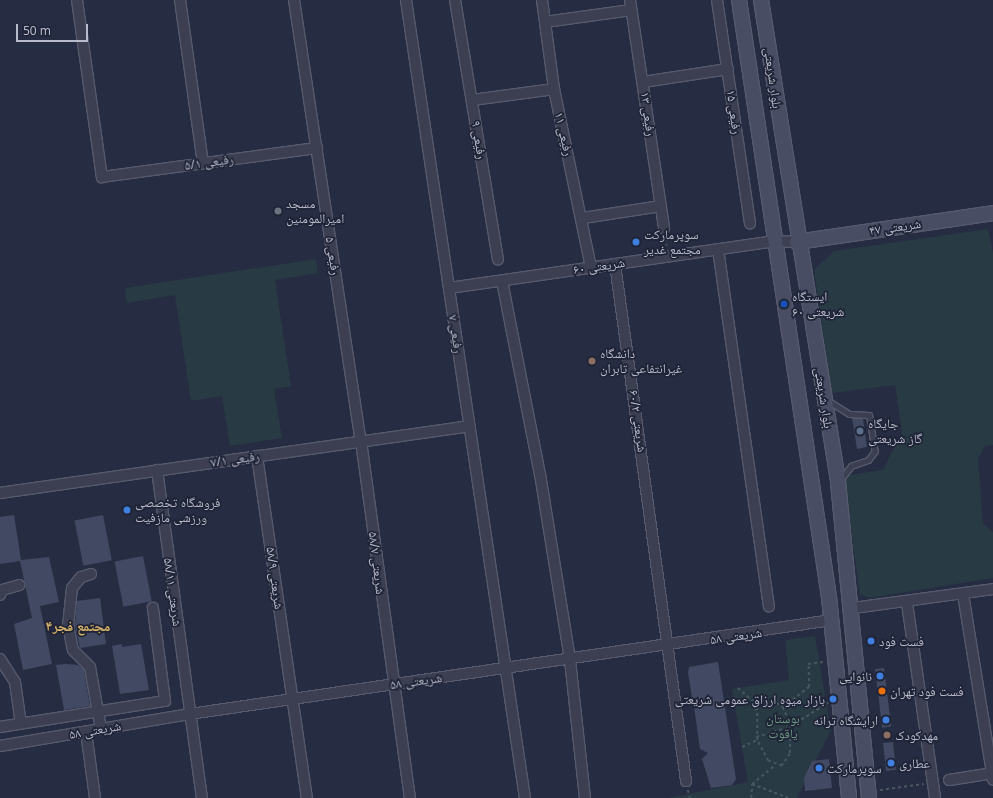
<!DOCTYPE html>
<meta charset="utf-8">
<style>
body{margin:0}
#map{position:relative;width:993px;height:798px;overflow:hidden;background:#262c42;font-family:"Noto Sans","Noto Naskh Arabic",sans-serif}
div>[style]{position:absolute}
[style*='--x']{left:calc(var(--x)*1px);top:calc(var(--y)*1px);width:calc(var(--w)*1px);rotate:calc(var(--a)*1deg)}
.green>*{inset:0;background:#283a43}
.building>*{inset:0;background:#424962;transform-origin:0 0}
.path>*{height:1.5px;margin-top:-0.75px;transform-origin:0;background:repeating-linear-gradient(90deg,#47575f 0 3px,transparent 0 6px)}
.roads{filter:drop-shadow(1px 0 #565a6c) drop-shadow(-1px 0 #565a6c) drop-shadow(0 1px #565a6c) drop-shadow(0 -1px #565a6c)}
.lane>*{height:5px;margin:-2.5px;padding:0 2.5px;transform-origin:2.5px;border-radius:2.5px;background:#3b3f51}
.street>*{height:10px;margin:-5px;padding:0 5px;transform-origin:5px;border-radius:5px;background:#3b3f51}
.secondary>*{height:14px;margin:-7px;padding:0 7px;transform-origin:7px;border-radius:7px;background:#494d64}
.dots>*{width:11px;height:11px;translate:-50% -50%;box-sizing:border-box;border:2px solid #1f2437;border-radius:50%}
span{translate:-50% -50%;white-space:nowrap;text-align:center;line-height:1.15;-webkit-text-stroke:3.5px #1f2437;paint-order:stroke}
.street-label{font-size:13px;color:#b8bbcb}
.poi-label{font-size:13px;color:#b8bbcb}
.left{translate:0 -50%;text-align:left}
.right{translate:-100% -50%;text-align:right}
.park-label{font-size:13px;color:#6f9c84}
.neighbourhood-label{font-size:14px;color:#d6b168;font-weight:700}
.scale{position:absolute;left:16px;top:24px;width:72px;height:18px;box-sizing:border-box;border:2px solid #b8bbcb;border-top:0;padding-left:5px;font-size:12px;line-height:14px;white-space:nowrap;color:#b8bbcb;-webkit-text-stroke:3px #1f2437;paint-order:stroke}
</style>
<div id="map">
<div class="green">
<i style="clip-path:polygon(988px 229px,993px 253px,993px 445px,985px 446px,978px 459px,983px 524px,993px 532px,993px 578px,869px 598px,860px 594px,844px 480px,848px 475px,883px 470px,902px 432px,895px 385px,832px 393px,814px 270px,834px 251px)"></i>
<i style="clip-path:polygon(316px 259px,318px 273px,275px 280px,291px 386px,274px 389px,282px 438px,230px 446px,222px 396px,191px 401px,175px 295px,127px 303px,125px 288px)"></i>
<i style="clip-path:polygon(815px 636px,831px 730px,797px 798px,668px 798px,748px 782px,732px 689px,789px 680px,785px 640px)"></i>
</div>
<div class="building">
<i style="clip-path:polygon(852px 418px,863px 419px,867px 447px,857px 449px)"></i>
<i style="clip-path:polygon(14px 515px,21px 560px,49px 557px,59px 602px,40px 606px,52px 664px,23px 670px,14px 624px,32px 618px,20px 561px,0 564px,0 517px)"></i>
<i style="left:103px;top:515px;width:46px;height:29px;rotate:79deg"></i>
<i style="left:143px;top:556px;width:46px;height:29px;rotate:79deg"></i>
<i style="clip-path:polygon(100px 598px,106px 644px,80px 648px,75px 625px,77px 601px)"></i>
<i style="clip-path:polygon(122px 644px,122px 647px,141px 644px,149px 690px,120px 694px,112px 646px)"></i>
<i style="clip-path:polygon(718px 662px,736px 779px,732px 785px,711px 788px,702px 759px,708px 753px,700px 749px,694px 707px,700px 701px,692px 697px,688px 673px,689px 667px)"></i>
<i style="clip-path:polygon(66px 664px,78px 665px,84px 670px,90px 706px,64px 710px,56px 665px)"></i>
<i style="left:884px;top:668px;width:59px;height:9px;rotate:83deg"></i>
<i style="left:893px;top:742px;width:28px;height:10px;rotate:84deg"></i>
<i style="clip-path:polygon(829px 759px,832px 788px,805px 791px,804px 778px,812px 761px)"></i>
</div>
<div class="path">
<i style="--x:666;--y:238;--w:8;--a:83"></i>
<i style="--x:738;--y:688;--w:21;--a:41"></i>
<i style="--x:754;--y:702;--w:9;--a:77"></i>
<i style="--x:766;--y:697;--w:20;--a:30"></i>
<i style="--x:783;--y:707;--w:21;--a:67"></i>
<i style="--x:791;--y:726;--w:28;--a:92"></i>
<i style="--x:790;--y:754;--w:14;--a:124"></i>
<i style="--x:782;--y:766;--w:15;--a:-160"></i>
<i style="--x:768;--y:761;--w:24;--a:-118"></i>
<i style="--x:757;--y:740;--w:34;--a:-90"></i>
<i style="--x:757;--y:706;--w:13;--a:-45"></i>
<i style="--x:783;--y:707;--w:33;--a:-38"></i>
<i style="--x:809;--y:687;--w:23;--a:-92"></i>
<i style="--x:808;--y:664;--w:15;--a:-8"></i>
<i style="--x:756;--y:737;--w:37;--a:-17"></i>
<i style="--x:791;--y:726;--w:44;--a:-31.9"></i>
<i style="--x:742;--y:747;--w:17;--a:-25"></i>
<i style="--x:752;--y:784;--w:39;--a:21"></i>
<i style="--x:688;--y:790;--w:8;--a:76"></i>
<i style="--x:880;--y:790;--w:44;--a:-7.8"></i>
<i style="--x:751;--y:798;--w:14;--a:-86"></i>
<i style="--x:752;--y:784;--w:28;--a:-39"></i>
</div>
<div class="roads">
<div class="lane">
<i style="--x:827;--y:400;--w:26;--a:32"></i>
<i style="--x:849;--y:414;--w:20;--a:3"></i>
<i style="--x:869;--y:415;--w:36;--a:81"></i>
<i style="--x:875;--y:451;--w:11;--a:128"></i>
<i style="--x:868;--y:460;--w:18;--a:161"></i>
<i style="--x:851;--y:466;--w:18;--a:128"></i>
</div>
<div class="street">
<i style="--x:77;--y:0;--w:179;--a:82"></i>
<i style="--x:102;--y:177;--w:217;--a:-7.7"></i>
<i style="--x:180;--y:0;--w:165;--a:82"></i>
<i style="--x:294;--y:0;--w:446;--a:81.4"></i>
<i style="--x:361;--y:441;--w:360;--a:82.2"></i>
<i style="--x:406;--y:0;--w:807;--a:81.52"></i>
<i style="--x:455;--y:0;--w:263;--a:80.6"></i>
<i style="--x:542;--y:0;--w:90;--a:82.3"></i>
<i style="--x:554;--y:89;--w:183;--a:78.3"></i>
<i style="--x:630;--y:0;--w:231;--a:81.5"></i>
<i style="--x:717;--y:0;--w:226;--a:81.6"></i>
<i style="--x:545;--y:22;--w:87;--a:-7.9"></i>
<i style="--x:643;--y:82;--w:86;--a:-8.7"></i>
<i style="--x:472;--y:100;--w:83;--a:-7.6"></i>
<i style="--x:583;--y:218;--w:79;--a:-8.7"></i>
<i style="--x:718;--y:249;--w:361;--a:81.9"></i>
<i style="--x:615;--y:264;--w:522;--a:82.18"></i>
<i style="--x:502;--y:281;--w:197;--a:78.9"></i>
<i style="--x:540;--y:474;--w:188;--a:80.8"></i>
<i style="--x:570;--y:660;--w:139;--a:83.8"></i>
<i style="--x:449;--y:288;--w:330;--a:-8.2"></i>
<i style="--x:776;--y:241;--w:21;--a:3"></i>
<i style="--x:257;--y:456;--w:346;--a:81.7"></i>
<i style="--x:157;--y:470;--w:331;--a:82.2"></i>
<i style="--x:0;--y:493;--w:474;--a:-8.1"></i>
<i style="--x:91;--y:574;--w:10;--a:163"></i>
<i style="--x:81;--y:577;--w:14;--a:129"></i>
<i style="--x:72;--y:588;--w:37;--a:96"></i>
<i style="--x:68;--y:625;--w:25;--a:79"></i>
<i style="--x:73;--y:650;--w:24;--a:45"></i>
<i style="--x:90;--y:667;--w:63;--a:79.9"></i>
<i style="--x:963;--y:594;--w:188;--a:80.8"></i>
<i style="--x:0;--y:595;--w:5;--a:-68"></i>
<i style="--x:2;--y:590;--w:18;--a:-16"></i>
<i style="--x:907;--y:603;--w:197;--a:81.8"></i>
<i style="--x:853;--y:608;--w:141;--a:-7.7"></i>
<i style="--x:0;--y:659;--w:27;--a:57"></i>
<i style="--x:15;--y:682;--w:42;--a:81.9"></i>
<i style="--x:0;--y:727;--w:167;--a:-9"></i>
<i style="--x:165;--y:701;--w:94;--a:-97.4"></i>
<i style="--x:86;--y:732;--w:67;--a:82.2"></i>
<i style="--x:0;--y:746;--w:193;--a:-9.6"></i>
<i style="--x:190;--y:714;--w:649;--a:-8.33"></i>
<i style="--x:949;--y:780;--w:45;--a:-9"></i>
</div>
<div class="secondary">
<i style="--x:739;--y:0;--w:604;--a:81.43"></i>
<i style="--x:829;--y:597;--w:202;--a:84.3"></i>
<i style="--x:761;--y:0;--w:488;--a:80.9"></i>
<i style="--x:838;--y:482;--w:318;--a:84.4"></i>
<i style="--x:797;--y:242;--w:198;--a:-8.4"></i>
</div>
</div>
<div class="dots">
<i style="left:278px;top:211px;background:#6b7280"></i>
<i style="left:636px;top:242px;background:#3f7fe0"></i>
<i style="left:784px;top:304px;background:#1a4fb4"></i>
<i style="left:592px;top:361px;background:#8d6e63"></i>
<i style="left:860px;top:431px;background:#5c6f8a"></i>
<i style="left:127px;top:510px;background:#3f7fe0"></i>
<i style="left:871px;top:641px;background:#3f7fe0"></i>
<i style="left:880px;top:676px;background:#3f7fe0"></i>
<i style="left:882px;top:691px;background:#e8710a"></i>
<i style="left:833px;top:699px;background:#3f7fe0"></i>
<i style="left:886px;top:720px;background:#3f7fe0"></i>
<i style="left:887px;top:735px;background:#8d6e63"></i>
<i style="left:891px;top:763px;background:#3f7fe0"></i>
<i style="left:819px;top:768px;background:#3f7fe0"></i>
</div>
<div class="street-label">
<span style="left:773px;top:78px;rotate:82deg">بلوار شریعتی</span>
<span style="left:734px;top:112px;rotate:82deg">رفیعی ۱۵</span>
<span style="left:648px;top:114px;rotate:82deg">رفیعی ۱۳</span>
<span style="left:564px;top:134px;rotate:77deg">رفیعی ۱۱</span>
<span style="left:479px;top:140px;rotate:81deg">رفیعی ۹</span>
<span style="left:209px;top:162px;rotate:-8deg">رفیعی ۵/۱</span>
<span style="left:895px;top:227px;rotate:-8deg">شریعتی ۴۷</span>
<span style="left:333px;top:256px;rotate:81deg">رفیعی ۵</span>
<span style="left:599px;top:266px;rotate:-8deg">شریعتی ۶۰</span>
<span style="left:456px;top:334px;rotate:81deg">رفیعی ۷</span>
<span style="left:824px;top:398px;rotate:81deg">بلوار شریعتی</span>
<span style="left:638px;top:421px;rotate:82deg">شریعتی ۶۰/۲</span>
<span style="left:235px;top:459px;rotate:-8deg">رفیعی ۷/۱</span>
<span style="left:377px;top:563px;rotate:83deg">شریعتی ۵۸/۷</span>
<span style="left:275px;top:578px;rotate:82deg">شریعتی ۵۸/۹</span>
<span style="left:173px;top:592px;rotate:82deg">شریعتی ۵۸/۱۱</span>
<span style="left:736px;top:636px;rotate:-8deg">شریعتی ۵۸</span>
<span style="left:416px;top:681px;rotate:-8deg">شریعتی ۵۸</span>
<span style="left:95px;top:730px;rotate:-10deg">شریعتی ۵۸</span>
</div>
<div class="poi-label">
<span class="left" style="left:286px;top:211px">مسجد<br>امیرالمومنین</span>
<span class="left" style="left:644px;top:242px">سوپرمارکت<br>مجتمع غدیر</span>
<span class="left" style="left:792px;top:304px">ایستگاه<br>شریعتی ۶۰</span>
<span class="left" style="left:600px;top:361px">دانشگاه<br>غیرانتفاعی تابران</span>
<span class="left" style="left:868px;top:431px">جایگاه<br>گاز شریعتی</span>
<span class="left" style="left:135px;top:510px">فروشگاه تخصصی<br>ورزشی مازفیت</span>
<span class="left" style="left:879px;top:641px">فست فود</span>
<span class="right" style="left:872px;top:676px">نانوایی</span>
<span class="left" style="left:890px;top:691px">فست فود تهران</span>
<span class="right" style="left:825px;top:699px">بازار میوه ارزاق عمومی شریعتی</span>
<span class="right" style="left:878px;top:720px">ارایشگاه ترانه</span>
<span class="left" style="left:895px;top:735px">مهدکودک</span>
<span class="left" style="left:899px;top:763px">عطاری</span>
<span class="left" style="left:827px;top:768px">سوپرمارکت</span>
</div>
<div class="park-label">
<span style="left:783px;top:726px">بوستان<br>یاقوت</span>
</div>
<div class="neighbourhood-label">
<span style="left:78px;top:626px">مجتمع فجر۴</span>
</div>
<div class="scale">50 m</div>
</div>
